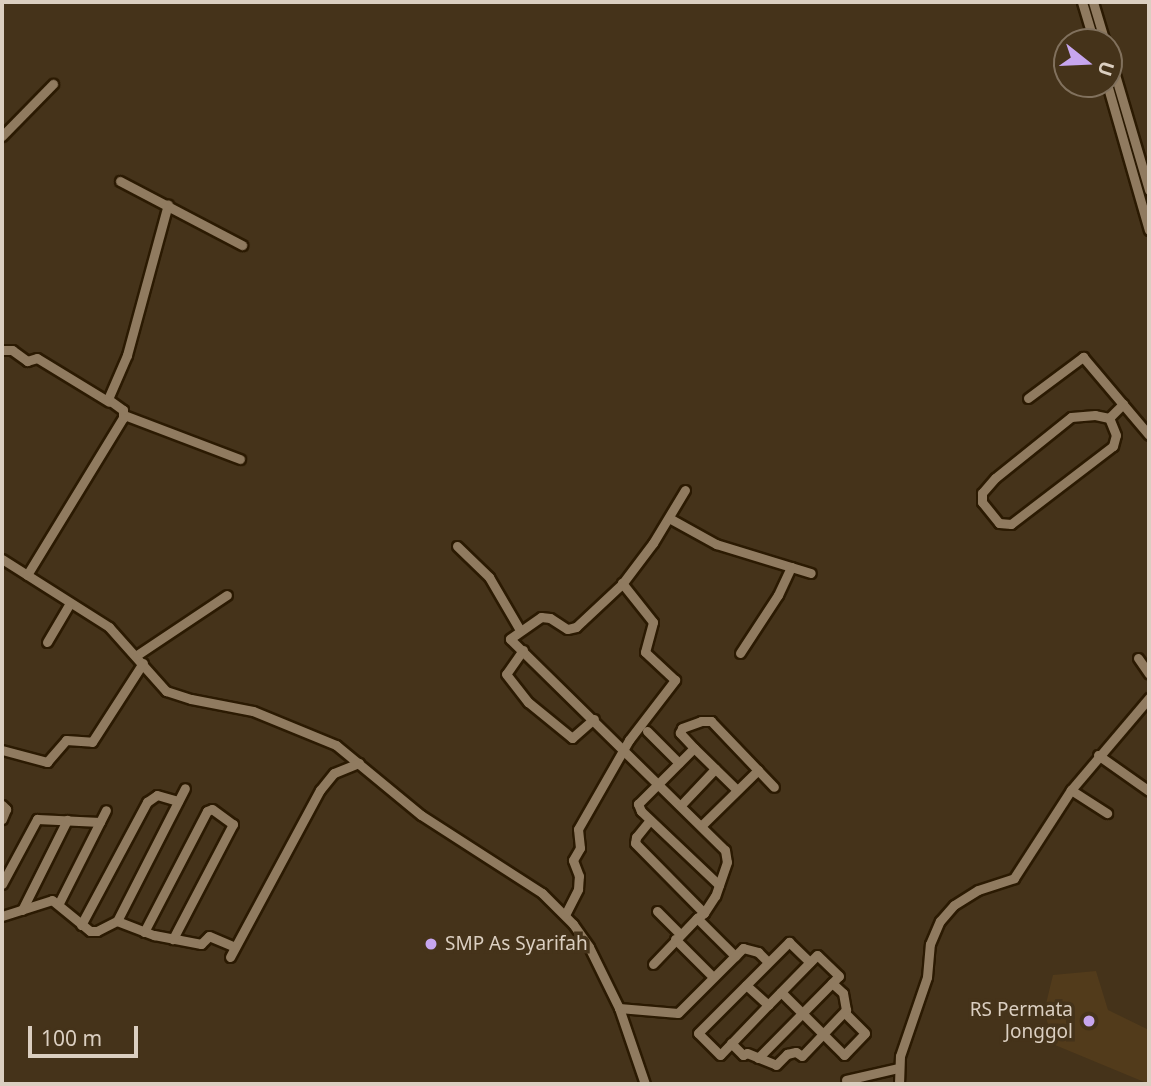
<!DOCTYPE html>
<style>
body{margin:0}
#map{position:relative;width:1151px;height:1086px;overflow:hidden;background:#45331a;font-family:"Noto Sans",sans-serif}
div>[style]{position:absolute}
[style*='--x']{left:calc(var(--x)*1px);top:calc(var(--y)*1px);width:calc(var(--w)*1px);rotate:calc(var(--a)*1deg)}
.built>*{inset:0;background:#523b1b}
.roads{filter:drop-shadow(2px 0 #2b1a02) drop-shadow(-2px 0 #2b1a02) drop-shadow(0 2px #2b1a02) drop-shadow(0 -2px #2b1a02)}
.minor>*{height:9px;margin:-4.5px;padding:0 4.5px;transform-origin:4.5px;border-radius:4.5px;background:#907b60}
.dots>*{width:19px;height:19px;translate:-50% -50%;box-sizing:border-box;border:4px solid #45331a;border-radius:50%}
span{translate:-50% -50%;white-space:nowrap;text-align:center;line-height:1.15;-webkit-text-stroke:7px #45331a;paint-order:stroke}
.poi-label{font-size:19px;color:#dbcfc1}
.left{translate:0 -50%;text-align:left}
.right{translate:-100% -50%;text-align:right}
.frame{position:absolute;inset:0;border:4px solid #dbcfc1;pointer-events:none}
.north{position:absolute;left:1053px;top:28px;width:70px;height:70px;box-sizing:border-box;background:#45331a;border:2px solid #81715d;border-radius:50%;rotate:108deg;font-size:19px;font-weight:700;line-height:28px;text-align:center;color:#dbcfc1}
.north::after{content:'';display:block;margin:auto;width:24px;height:32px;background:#c7a6ef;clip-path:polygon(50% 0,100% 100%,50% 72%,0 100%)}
.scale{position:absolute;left:28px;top:1026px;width:110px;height:32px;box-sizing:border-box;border:4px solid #dbcfc1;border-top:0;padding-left:9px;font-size:21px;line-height:24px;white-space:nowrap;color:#dbcfc1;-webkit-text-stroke:5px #45331a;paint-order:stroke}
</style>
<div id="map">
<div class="built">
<i style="clip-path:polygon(1096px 971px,1108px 1010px,1149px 1030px,1149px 1084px,1055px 1045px,1044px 1012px,1053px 975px)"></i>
</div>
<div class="roads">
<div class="minor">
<i style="--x:1082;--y:2;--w:42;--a:73.3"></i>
<i style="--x:1093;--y:2;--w:42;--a:73.3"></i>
<i style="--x:1109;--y:54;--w:142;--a:73.6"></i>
<i style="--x:1107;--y:84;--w:152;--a:74"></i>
<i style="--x:2;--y:136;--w:73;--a:-45.6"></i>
<i style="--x:120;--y:181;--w:138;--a:27.7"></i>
<i style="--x:2;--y:350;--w:10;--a:0"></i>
<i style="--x:12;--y:350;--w:19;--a:36"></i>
<i style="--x:27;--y:361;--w:10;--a:-17"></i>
<i style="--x:37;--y:358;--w:84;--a:31.4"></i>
<i style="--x:1028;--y:398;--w:69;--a:-36.7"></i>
<i style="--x:1083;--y:357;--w:102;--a:49.8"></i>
<i style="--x:124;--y:415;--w:124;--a:20.8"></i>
<i style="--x:1109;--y:418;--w:14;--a:-168"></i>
<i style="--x:1095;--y:415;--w:24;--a:175"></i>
<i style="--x:1071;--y:417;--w:97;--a:141.2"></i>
<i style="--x:995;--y:478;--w:20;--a:131"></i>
<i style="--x:982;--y:493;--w:9;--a:90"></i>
<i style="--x:982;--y:502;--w:27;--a:51"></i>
<i style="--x:999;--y:523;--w:12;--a:5"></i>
<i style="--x:1011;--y:524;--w:128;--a:-37.4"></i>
<i style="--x:1113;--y:446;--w:11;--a:-75"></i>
<i style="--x:1116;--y:435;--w:18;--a:-112"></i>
<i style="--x:1109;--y:418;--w:20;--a:-45"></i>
<i style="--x:685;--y:490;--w:62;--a:121.1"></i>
<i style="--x:653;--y:543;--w:51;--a:127.1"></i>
<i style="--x:622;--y:584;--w:63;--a:136.9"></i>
<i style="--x:576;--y:627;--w:9;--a:167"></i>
<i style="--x:567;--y:629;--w:20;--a:-147"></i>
<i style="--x:550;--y:618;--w:9;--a:-174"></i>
<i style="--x:541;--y:617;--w:38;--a:145"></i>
<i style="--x:510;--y:639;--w:301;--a:44.5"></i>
<i style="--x:725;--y:850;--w:12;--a:81"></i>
<i style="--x:727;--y:862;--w:36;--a:109"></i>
<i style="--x:715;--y:896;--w:20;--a:123"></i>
<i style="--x:704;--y:913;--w:9;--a:144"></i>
<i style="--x:697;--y:918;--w:54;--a:45"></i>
<i style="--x:669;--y:518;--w:54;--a:29"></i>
<i style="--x:716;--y:544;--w:99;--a:17"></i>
<i style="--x:457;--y:546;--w:45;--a:44.1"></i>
<i style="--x:489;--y:577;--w:61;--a:59.7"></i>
<i style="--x:2;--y:559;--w:127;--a:32.4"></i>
<i style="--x:109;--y:627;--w:86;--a:48.3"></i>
<i style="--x:166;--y:691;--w:26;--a:18"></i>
<i style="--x:191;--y:699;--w:63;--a:11"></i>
<i style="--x:253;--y:711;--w:90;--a:22.3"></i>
<i style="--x:336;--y:745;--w:110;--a:39.5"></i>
<i style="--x:421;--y:815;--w:144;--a:32.8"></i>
<i style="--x:542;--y:893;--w:44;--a:45"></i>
<i style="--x:573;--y:924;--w:28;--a:55"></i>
<i style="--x:589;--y:947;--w:68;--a:63.8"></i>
<i style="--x:619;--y:1008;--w:80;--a:71.1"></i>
<i style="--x:27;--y:575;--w:184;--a:-58.6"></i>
<i style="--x:123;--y:418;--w:8;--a:-90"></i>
<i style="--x:123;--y:410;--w:19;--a:-144"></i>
<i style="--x:108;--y:399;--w:48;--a:-66.6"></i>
<i style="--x:127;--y:355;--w:156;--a:-74.8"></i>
<i style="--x:47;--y:642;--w:45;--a:-59.5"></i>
<i style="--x:523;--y:650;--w:29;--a:125"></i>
<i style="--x:506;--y:674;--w:36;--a:52"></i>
<i style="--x:528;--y:702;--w:57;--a:39.3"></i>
<i style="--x:572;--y:738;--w:29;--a:-41"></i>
<i style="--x:740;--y:653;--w:69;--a:-56.8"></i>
<i style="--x:778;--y:595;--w:31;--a:-65"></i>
<i style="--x:137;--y:655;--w:108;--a:-33.7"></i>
<i style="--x:1138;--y:658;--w:19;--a:55"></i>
<i style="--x:647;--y:731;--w:45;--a:45"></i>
<i style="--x:694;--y:748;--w:21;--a:-133"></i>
<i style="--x:680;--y:733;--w:5;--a:-68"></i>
<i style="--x:682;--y:728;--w:20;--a:-20"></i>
<i style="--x:701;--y:721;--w:10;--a:0"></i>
<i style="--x:711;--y:721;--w:91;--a:46.3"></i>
<i style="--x:2;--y:750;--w:47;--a:14.9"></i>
<i style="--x:47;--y:762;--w:29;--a:-49"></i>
<i style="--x:66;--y:740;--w:26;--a:4"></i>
<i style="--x:92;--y:742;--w:94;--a:-57.2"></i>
<i style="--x:1098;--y:755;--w:62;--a:35.2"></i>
<i style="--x:1071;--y:790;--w:43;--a:32.6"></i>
<i style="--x:2;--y:805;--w:6;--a:45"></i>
<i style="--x:6;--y:809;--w:11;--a:112"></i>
<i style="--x:681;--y:805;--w:50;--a:-46.6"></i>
<i style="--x:650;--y:820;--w:22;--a:129"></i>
<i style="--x:636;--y:837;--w:6;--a:99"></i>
<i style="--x:635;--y:843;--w:98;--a:45.4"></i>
<i style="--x:701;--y:826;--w:80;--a:-44.5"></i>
<i style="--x:2;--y:884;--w:74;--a:-61.7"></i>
<i style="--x:37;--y:819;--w:63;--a:2.7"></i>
<i style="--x:719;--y:885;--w:108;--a:-136.5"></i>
<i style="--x:641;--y:811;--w:8;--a:-113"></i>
<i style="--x:638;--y:804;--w:79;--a:-45"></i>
<i style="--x:694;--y:748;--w:59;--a:44.3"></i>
<i style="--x:59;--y:903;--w:104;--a:-63.2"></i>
<i style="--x:22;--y:910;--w:101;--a:-63.4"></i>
<i style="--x:657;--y:911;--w:33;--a:45"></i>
<i style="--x:565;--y:915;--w:29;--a:-63"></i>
<i style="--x:578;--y:889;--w:13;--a:-86"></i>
<i style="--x:579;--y:876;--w:17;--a:-111"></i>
<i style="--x:573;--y:860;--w:14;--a:-60"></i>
<i style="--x:580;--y:848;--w:19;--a:-96"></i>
<i style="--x:578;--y:829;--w:103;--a:-60.2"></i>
<i style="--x:629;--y:740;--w:76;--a:-52.5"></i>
<i style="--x:675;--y:680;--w:41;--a:-137"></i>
<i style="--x:645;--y:652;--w:31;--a:-75"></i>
<i style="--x:653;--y:622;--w:50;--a:-128.5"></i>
<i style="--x:2;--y:916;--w:52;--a:-17.7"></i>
<i style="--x:52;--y:900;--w:49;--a:39.2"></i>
<i style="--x:90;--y:931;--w:7;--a:0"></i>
<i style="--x:97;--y:931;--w:22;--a:-27"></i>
<i style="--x:117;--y:921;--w:40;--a:21"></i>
<i style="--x:154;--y:935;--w:48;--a:10.8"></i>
<i style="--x:201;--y:944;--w:11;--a:-45"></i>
<i style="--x:209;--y:936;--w:28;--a:23"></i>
<i style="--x:117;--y:921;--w:149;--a:-62.9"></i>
<i style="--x:81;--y:925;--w:140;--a:-61.8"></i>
<i style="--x:147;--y:802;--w:12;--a:-35"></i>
<i style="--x:157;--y:795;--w:22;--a:16"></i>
<i style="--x:144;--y:932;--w:136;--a:-62.5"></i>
<i style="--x:207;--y:811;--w:5;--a:-22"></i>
<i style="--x:212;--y:809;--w:26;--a:36"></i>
<i style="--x:233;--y:824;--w:130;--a:117.6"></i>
<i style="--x:675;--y:939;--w:54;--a:45"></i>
<i style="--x:230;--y:957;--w:190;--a:-61.7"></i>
<i style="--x:320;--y:790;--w:22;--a:-51"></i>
<i style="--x:334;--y:773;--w:27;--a:-22"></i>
<i style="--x:653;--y:964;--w:64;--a:-46.3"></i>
<i style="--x:746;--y:985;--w:30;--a:42"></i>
<i style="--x:781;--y:992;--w:89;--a:45"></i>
<i style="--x:844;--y:1055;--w:30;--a:-46"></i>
<i style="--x:865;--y:1033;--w:28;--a:-135"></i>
<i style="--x:619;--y:1008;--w:59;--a:4.8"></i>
<i style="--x:678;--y:1013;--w:92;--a:-45"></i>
<i style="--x:743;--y:948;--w:16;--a:15"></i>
<i style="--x:758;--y:952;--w:14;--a:45"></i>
<i style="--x:731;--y:1043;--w:17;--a:45"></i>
<i style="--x:743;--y:1055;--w:4;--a:-27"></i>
<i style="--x:747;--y:1053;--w:31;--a:22"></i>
<i style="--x:776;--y:1065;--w:16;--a:-45"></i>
<i style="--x:787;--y:1054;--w:9;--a:-13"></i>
<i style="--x:796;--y:1052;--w:7;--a:34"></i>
<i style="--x:802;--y:1056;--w:64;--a:-46.3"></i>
<i style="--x:846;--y:1010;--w:17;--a:-100"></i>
<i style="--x:843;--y:993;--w:15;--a:-138"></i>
<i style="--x:758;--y:1058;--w:115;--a:-45.4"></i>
<i style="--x:839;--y:976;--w:30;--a:-136"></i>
<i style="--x:817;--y:955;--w:70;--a:134.4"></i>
<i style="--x:768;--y:1005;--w:69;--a:133.8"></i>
<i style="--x:720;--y:1055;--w:31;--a:-135"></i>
<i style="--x:698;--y:1033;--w:129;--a:-45"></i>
<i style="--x:789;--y:942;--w:29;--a:44"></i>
<i style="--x:846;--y:1080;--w:53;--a:-13"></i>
<i style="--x:899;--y:1084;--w:28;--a:-88"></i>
<i style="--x:900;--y:1056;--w:83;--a:-71.1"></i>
<i style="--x:927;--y:977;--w:33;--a:-85"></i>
<i style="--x:930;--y:944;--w:25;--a:-67"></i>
<i style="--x:940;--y:921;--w:21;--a:-49"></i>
<i style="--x:954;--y:905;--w:28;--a:-32"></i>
<i style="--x:978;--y:890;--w:38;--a:-18"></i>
<i style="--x:1014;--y:878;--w:105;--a:-57.1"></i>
<i style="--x:1071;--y:790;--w:121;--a:-49.7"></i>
</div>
</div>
<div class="dots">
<i style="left:431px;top:944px;background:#c7a6ef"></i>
<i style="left:1089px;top:1021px;background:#c7a6ef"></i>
</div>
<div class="poi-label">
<span class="left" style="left:445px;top:944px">SMP As Syarifah</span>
<span class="right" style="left:1073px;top:1021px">RS Permata<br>Jonggol</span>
</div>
<div class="frame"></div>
<div class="north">U</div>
<div class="scale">100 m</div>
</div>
